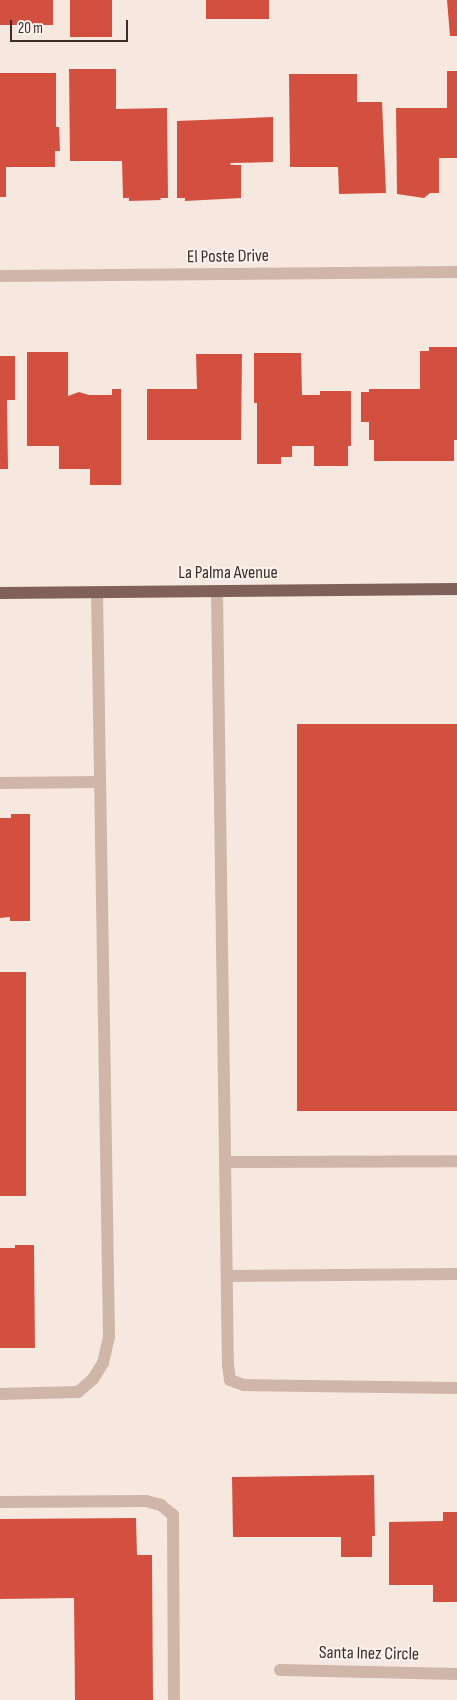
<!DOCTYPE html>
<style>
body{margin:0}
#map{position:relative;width:457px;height:1700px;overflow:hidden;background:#f6e8df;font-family:"Sofia Sans Condensed",sans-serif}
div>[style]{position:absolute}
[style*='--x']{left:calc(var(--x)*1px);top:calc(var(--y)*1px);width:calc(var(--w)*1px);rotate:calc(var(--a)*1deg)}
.building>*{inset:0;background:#d35040;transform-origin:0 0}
.lane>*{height:12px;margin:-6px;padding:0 6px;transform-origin:6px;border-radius:6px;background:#d0b5a9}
.street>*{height:12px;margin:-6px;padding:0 6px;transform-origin:6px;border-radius:6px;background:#d0b5a9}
.primary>*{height:12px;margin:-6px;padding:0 6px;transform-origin:6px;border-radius:6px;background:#806159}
span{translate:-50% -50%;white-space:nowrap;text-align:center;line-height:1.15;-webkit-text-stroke:4px #fcf3ec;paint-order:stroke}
.street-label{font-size:18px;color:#3c2d29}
.scale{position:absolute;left:10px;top:20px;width:118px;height:22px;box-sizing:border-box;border:2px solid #3c2d29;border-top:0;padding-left:6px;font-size:15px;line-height:18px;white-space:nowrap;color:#3c2d29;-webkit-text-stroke:4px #fcf3ec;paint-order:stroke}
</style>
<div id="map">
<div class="building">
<i style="left:0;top:0;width:53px;height:25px"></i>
<i style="left:70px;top:0;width:42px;height:37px"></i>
<i style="left:206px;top:0;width:63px;height:19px"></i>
<i style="clip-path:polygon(447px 0,457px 0,457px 36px,450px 36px)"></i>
<i style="clip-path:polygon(69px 69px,116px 69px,116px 109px,167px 108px,168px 198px,160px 198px,161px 200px,129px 201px,129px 198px,123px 198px,122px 161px,70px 161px)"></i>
<i style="clip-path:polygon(447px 71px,457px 71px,457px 158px,439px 158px,439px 193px,430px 193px,424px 198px,397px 194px,396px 108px,447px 108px)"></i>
<i style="clip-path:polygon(0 73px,56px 73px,56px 127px,59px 127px,60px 151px,55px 151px,55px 167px,6px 167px,6px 197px,0 197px)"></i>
<i style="clip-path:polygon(289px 74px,357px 74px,357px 102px,382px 102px,386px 193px,339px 194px,338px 167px,290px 167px)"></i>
<i style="clip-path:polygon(273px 117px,273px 162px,230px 163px,231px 165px,241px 165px,241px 198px,185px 201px,185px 198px,177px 198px,177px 121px)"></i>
<i style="clip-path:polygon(429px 347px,457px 347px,457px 440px,454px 440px,454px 461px,374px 461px,374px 440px,369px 440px,369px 422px,361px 422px,361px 392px,369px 392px,369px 389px,420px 389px,420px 351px,429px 351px)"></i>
<i style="clip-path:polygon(27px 352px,68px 352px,68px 396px,79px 392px,89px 395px,112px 395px,112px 389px,121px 389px,121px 485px,90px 485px,90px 469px,59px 469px,59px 446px,27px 446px)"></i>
<i style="clip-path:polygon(254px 353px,301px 353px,302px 395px,320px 395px,320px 391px,351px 391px,351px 446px,348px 446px,348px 466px,314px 466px,314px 446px,292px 446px,292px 457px,281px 457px,281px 464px,257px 464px,257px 403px,254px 403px)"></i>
<i style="clip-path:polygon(196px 354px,242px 354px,241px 440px,147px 440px,147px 389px,197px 389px)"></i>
<i style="clip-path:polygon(0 356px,15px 356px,15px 400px,7px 400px,8px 469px,0 469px)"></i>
<i style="left:457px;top:724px;width:387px;height:160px;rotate:90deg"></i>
<i style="clip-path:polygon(11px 814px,30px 814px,30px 921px,10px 921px,10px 917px,0 918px,0 818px,11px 818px)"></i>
<i style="left:0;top:972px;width:26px;height:224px"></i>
<i style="clip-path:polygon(15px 1245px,34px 1245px,35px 1348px,0 1348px,0 1248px,15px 1248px)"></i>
<i style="clip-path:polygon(374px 1475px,375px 1536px,372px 1536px,372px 1557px,341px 1557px,341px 1537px,233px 1537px,232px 1477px)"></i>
<i style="clip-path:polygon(443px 1512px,457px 1512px,457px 1602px,433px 1602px,433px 1585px,389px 1585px,389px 1522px,443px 1521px)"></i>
<i style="clip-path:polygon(136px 1518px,137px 1555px,152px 1555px,153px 1700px,75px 1700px,74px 1598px,0 1599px,0 1519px)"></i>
</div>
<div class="lane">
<i style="--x:217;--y:591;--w:774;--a:89.19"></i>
<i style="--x:228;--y:1365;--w:15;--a:82"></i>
<i style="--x:230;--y:1380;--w:15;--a:20"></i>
<i style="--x:244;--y:1385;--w:213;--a:0.8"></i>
<i style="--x:0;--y:783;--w:100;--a:-0.6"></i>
<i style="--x:225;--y:1162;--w:232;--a:-0.2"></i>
<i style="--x:227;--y:1276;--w:230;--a:-0.5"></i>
<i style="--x:0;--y:1394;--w:78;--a:-1.5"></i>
<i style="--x:78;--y:1392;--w:20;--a:-41"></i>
<i style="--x:93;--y:1379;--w:19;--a:-58"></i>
<i style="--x:103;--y:1363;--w:27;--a:-77"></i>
<i style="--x:109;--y:1337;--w:745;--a:-90.92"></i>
<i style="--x:0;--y:1502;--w:146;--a:-0.4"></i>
<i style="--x:146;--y:1501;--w:16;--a:15"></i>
<i style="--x:161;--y:1505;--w:16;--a:40"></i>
<i style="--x:173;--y:1515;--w:185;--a:89.7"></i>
</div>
<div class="street">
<i style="--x:0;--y:276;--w:457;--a:-0.5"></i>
<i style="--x:280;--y:1670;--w:177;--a:1.3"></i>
</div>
<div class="primary">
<i style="--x:0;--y:593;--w:457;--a:-0.5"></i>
</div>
<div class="street-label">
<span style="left:228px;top:257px;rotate:-1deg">El Poste Drive</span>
<span style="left:228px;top:573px">La Palma Avenue</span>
<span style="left:369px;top:1654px;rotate:1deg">Santa Inez Circle</span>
</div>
<div class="scale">20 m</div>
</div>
